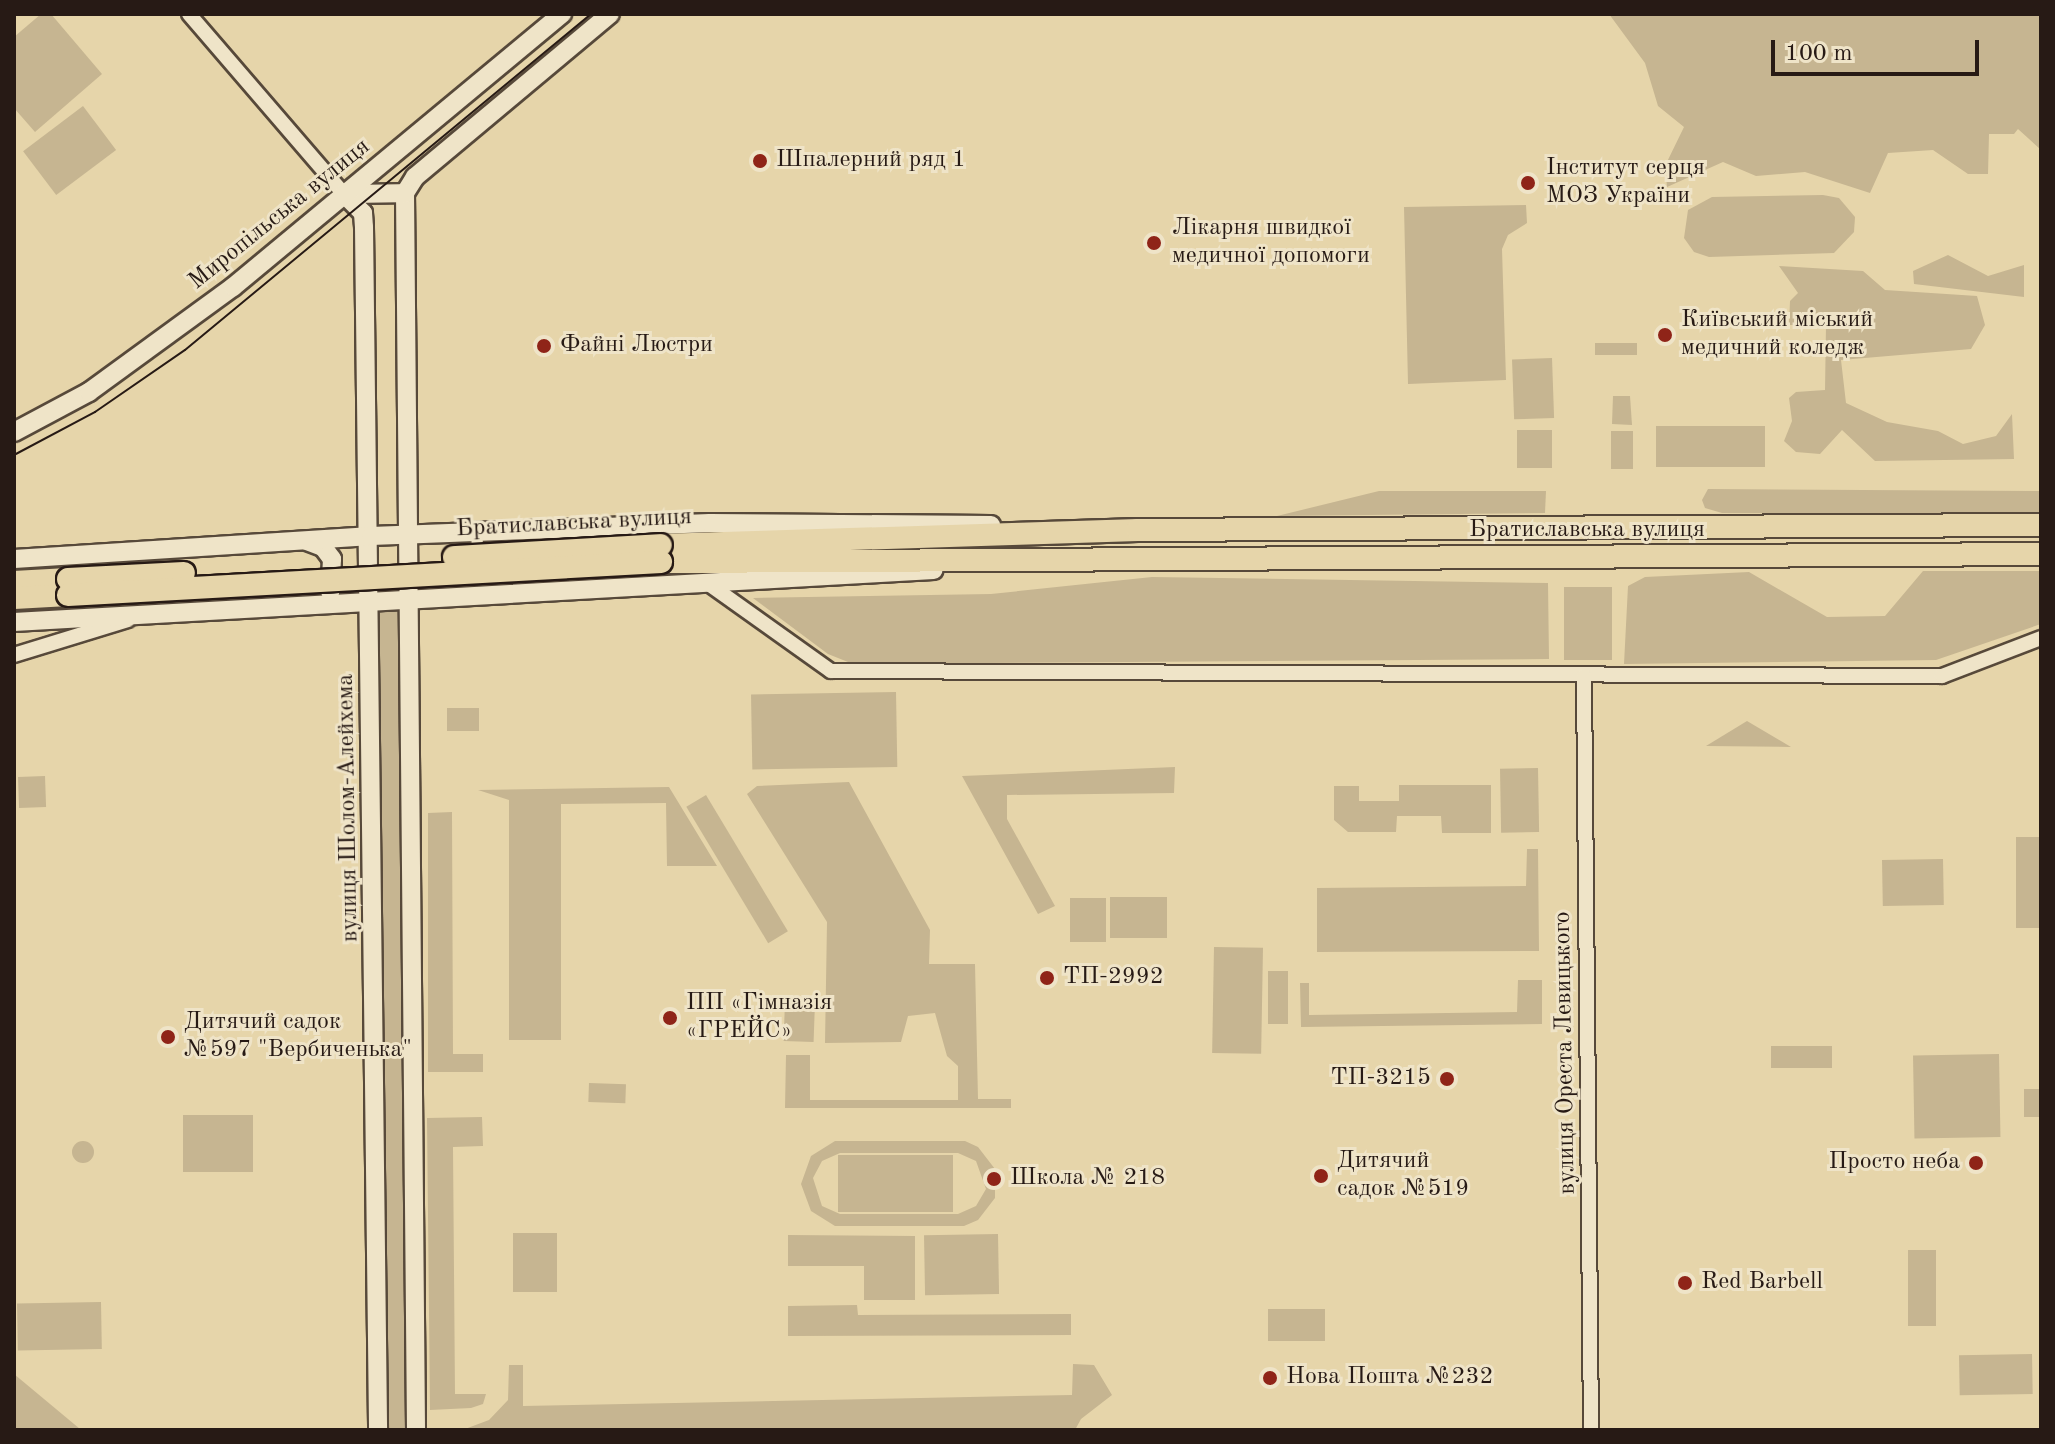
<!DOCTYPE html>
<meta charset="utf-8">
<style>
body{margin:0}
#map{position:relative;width:2055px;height:1444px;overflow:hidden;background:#e6d5aa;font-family:"Old Standard TT",serif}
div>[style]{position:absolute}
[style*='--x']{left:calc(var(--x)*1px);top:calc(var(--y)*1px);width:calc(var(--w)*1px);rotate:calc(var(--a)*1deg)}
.green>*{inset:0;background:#c6b591;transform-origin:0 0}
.round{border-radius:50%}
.roads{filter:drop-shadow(2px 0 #57493a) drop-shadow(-2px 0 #57493a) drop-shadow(0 2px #57493a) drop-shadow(0 -2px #57493a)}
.minor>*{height:14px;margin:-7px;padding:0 7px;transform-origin:7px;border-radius:7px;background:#efe4c8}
.tertiary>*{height:18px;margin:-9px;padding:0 9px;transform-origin:9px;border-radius:9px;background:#efe4c8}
.primary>*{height:22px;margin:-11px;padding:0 11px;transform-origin:11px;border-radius:11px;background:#e6d5aa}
.tram>*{height:2px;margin:-1px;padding:0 1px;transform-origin:1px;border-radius:1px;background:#271a15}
.bridges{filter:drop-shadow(2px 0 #271a15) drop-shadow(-2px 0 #271a15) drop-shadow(0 2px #271a15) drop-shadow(0 -2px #271a15)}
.primary-bridge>*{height:22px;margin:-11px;padding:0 11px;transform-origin:11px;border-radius:11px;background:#e6d5aa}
.dots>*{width:22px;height:22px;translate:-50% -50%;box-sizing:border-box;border:4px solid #efe4c8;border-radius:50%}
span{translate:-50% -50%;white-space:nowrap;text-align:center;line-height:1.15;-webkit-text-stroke:6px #efe4c8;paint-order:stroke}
.poi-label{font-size:24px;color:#271a15}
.left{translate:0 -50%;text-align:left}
.right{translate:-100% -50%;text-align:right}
.street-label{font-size:24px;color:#271a15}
.frame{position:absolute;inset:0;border:16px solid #271a15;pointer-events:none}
.scale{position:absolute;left:1771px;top:40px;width:208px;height:36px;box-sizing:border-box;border:4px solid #271a15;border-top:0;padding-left:10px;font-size:24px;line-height:28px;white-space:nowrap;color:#271a15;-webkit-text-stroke:6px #efe4c8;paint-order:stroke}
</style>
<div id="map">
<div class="green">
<i style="clip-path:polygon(41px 14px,51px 14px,102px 74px,35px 132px,14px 108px,14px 37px)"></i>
<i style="clip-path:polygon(1609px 14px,2041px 14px,2041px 150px,2018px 129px,2014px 134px,1989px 134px,1988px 174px,1968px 174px,1933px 150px,1888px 153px,1870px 193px,1805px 172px,1756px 176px,1723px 162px,1667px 187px,1665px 166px,1684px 127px,1658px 106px,1645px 63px)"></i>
<i style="left:83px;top:106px;width:55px;height:75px;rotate:53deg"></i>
<i style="clip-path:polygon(1823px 195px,1839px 198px,1855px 217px,1854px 232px,1834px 253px,1709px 257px,1694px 252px,1684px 238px,1688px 210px,1712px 197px)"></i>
<i style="clip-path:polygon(1526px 205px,1527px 223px,1508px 235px,1502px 249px,1506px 380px,1408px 384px,1404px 207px)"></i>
<i style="clip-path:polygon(1948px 255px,1988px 276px,2024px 265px,2024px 297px,1914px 284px,1913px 271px)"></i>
<i style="clip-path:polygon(1779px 266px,1863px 271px,1885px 290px,1977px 296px,1985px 325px,1971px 349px,1841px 360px,1846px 403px,1887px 422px,1938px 431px,1963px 444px,1996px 436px,2012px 414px,2014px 459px,1875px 461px,1842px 430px,1820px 454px,1796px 452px,1784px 441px,1792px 421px,1789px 398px,1796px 392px,1825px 390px,1826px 325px,1789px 325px,1790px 301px,1798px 293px)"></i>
<i style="left:1637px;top:343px;width:12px;height:42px;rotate:90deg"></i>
<i style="left:1552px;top:358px;width:60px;height:40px;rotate:88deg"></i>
<i style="clip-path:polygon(1613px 396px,1630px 396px,1632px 425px,1612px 424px)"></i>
<i style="left:1765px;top:426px;width:41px;height:109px;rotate:90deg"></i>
<i style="left:1517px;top:430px;width:35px;height:38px"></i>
<i style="left:1611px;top:431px;width:22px;height:38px"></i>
<i style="clip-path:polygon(1708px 489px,2041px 491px,2041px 515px,1722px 513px,1705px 508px,1702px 500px)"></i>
<i style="clip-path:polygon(1379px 491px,1546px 491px,1545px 513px,1277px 516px)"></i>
<i style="clip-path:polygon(1923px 571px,2041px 571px,2041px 624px,1936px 660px,1624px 664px,1628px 586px,1645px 577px,1749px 572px,1827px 617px,1885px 616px)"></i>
<i style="clip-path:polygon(1152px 577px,1548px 583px,1549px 659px,853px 664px,828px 654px,753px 598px,991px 594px)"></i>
<i style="left:1564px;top:587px;width:48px;height:73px"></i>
<i style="left:408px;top:600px;width:830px;height:38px;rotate:89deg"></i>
<i style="left:896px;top:692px;width:75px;height:145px;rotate:89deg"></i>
<i style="left:447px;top:708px;width:32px;height:23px"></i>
<i style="clip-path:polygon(1747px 721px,1791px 747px,1706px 746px)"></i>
<i style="clip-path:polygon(1175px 767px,1174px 793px,1007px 795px,1007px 819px,1055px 906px,1038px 914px,962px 776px)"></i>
<i style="left:1538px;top:768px;width:64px;height:38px;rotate:89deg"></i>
<i style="left:45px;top:776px;width:31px;height:27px;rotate:88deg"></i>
<i style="clip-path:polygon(849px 782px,930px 930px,929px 964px,975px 964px,978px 1099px,1011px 1099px,1011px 1108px,785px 1108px,786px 1055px,810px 1055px,810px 1100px,958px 1100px,958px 1066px,947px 1056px,935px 1013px,908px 1016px,901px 1042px,825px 1043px,827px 922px,747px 794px,757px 786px)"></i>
<i style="clip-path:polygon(1399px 785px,1491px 785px,1491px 833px,1442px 833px,1441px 816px,1397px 816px,1396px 832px,1348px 832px,1334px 820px,1334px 786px,1359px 786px,1359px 801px,1399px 801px)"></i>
<i style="clip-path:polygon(669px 787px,717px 866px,667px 866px,666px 803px,561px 804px,561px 1040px,509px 1040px,509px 800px,478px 790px)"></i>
<i style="left:706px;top:795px;width:159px;height:23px;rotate:59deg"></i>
<i style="clip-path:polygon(452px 812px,453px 1054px,483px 1054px,483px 1072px,428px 1072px,428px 813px)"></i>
<i style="left:2041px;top:837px;width:91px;height:25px;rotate:90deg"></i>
<i style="clip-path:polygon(1527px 849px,1538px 849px,1539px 951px,1317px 952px,1317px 888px,1526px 886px)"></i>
<i style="left:1943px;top:859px;width:46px;height:61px;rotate:89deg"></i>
<i style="left:1167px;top:897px;width:41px;height:57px;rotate:90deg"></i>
<i style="left:1070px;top:898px;width:36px;height:44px"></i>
<i style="left:1214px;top:947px;width:49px;height:106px;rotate:1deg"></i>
<i style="left:1268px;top:971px;width:20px;height:53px"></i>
<i style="clip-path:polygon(1518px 980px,1542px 980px,1542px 1024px,1301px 1027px,1300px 983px,1309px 983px,1309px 1015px,1517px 1012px)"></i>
<i style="left:785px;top:1001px;width:30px;height:40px;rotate:2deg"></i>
<i style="left:1832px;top:1046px;width:22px;height:61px;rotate:90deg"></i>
<i style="left:1999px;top:1054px;width:83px;height:86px;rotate:89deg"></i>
<i style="left:589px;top:1083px;width:37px;height:19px;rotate:2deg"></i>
<i style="left:2024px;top:1089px;width:17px;height:28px"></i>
<i style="left:183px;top:1115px;width:70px;height:57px"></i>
<i style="clip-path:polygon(482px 1117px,483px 1146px,453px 1147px,455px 1394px,486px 1394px,483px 1404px,471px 1408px,430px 1410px,427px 1118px)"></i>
<i style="clip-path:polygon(evenodd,835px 1141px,965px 1141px,978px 1147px,995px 1169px,995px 1198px,978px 1220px,964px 1226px,835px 1226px,811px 1211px,801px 1184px,811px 1156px,835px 1141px,840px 1153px,958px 1153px,976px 1161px,986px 1189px,976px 1206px,958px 1214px,840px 1214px,822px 1206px,813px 1178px,822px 1161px,840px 1153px)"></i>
<i class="round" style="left:72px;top:1141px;width:22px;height:22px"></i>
<i style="left:838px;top:1155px;width:115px;height:57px"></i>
<i style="left:513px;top:1233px;width:44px;height:59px"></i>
<i style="left:998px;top:1234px;width:60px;height:74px;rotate:89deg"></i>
<i style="clip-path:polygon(788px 1235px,915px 1236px,915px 1300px,864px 1300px,864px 1266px,788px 1266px)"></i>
<i style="left:1908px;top:1250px;width:28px;height:76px"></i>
<i style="left:101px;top:1302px;width:47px;height:84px;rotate:89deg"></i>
<i style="clip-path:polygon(857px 1305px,858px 1315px,1071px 1314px,1071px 1335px,788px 1336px,788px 1306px)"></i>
<i style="left:1325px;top:1309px;width:32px;height:57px;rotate:90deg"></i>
<i style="left:2032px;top:1354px;width:40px;height:73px;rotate:89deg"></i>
<i style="clip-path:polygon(1073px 1364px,1094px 1365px,1112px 1395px,1081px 1419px,1075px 1430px,465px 1429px,489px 1420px,508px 1400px,509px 1365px,523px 1365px,523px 1406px,1072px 1395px)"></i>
<i style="clip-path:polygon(14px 1374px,80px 1429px,14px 1429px)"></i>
</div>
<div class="roads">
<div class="minor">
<i style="--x:189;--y:14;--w:238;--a:49.3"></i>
<i style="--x:706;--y:582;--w:153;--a:35.5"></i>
<i style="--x:831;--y:671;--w:1111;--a:0.26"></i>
<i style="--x:1942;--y:676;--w:106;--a:-21"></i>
<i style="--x:14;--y:655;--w:119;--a:-17.1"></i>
<i style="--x:1584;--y:676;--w:754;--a:89.47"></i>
</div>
<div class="tertiary">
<i style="--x:405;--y:193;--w:1237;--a:89.49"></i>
<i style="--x:405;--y:193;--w:19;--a:-58"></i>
<i style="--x:415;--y:177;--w:254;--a:-39.9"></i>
<i style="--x:344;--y:194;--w:27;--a:45"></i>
<i style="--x:363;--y:213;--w:14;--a:86"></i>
<i style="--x:364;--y:227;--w:1203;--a:89.33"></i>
<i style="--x:344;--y:194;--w:61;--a:-0.9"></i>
<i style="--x:14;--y:432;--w:85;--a:-28.1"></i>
<i style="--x:89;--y:392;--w:178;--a:-36.1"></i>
<i style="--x:233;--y:287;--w:428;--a:-39.7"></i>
<i style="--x:307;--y:541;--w:17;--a:21"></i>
<i style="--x:323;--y:547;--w:15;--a:53"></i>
<i style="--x:332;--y:559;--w:33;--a:93"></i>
<i style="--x:14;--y:559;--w:358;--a:-3.7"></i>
<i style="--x:371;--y:536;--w:339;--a:-2.2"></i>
<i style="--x:710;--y:523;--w:281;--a:0.4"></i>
<i style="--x:14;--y:622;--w:921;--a:-3.24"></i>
</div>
<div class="primary">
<i style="--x:661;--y:545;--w:477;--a:-1.8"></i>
<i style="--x:1138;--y:530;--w:903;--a:-0.32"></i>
<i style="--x:661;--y:562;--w:1380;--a:-0.33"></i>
<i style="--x:14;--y:582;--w:54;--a:-3.2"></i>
<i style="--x:14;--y:598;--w:54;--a:-3.2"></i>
</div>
</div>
<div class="tram">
<i style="--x:14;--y:455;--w:92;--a:-28"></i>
<i style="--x:95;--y:412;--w:109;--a:-34.6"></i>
<i style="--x:185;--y:350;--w:527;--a:-39.61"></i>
</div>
<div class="bridges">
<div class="primary-bridge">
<i style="--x:454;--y:557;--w:207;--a:-3.3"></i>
<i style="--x:68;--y:579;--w:116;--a:-3"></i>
<i style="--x:68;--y:595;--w:594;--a:-3.19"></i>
</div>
</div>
<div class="dots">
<i style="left:760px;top:161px;background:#8f2418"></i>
<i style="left:1528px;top:183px;background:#8f2418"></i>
<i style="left:1154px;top:243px;background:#8f2418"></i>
<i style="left:1665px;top:335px;background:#8f2418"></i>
<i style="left:544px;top:346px;background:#8f2418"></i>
<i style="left:1047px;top:978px;background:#8f2418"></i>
<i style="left:670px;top:1018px;background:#8f2418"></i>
<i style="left:168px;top:1037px;background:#8f2418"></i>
<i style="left:1447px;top:1079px;background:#8f2418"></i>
<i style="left:1976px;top:1163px;background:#8f2418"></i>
<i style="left:1321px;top:1176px;background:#8f2418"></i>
<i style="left:994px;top:1179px;background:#8f2418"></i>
<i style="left:1685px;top:1283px;background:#8f2418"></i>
<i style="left:1270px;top:1378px;background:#8f2418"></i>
</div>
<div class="poi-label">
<span class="left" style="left:776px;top:161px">Шпалерний ряд 1</span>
<span class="left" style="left:1546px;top:183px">Інститут серця<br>МОЗ України</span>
<span class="left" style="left:1172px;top:243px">Лікарня швидкої<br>медичної допомоги</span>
<span class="left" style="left:1681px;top:335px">Київський міський<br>медичний коледж</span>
<span class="left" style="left:560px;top:346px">Файні Люстри</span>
<span class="left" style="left:1063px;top:978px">ТП-2992</span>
<span class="left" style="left:686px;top:1018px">ПП «Гімназія<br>«ГРЕЙС»</span>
<span class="left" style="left:184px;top:1037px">Дитячий садок<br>№597 "Вербиченька"</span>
<span class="right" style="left:1431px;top:1079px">ТП-3215</span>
<span class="left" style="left:1337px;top:1176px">Дитячий<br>садок №519</span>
<span class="right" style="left:1960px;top:1163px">Просто неба</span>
<span class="left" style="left:1010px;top:1179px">Школа № 218</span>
<span class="left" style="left:1701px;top:1283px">Red Barbell</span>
<span class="left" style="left:1286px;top:1378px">Нова Пошта №232</span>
</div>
<div class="street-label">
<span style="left:280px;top:215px;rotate:-39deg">Миропільська вулиця</span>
<span style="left:574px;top:524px;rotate:-3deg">Братиславська вулиця</span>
<span style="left:1587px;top:531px">Братиславська вулиця</span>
<span style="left:349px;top:808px;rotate:-91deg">вулиця Шолом-Алейхема</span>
<span style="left:1566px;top:1053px;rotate:-91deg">вулиця Ореста Левицького</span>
</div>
<div class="frame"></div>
<div class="scale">100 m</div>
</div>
